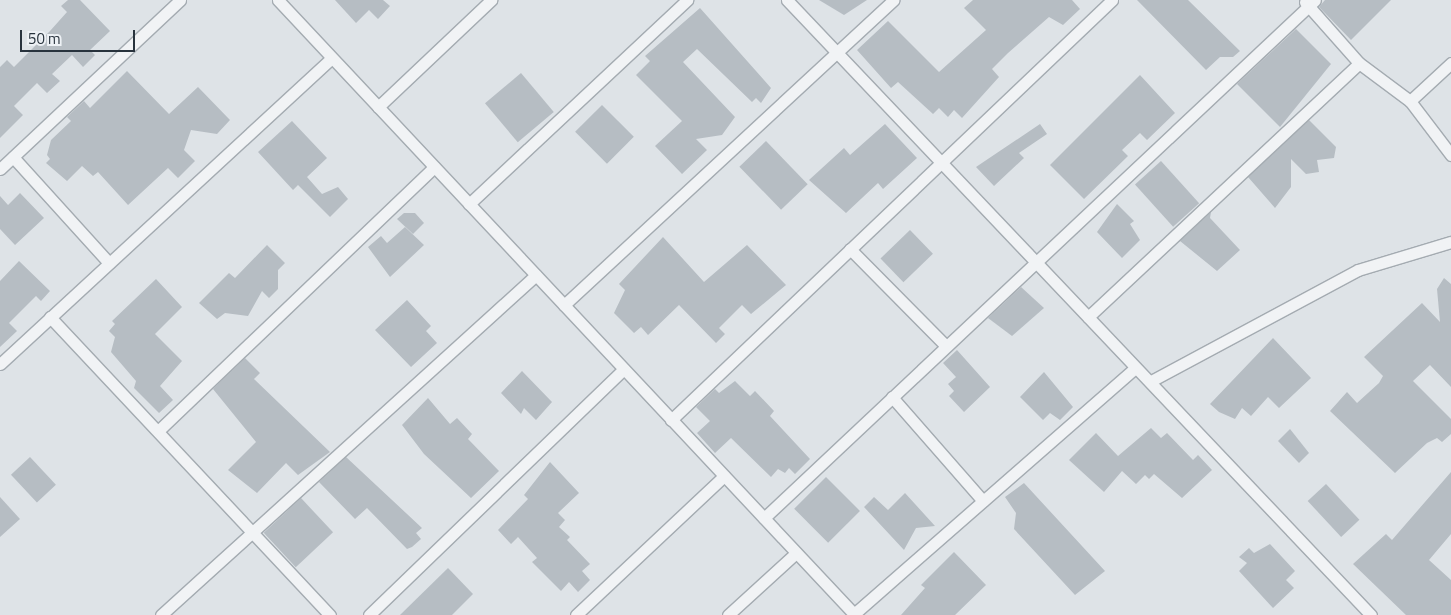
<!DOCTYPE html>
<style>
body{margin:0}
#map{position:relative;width:1451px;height:615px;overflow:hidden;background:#dee3e7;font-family:"Titillium Web",sans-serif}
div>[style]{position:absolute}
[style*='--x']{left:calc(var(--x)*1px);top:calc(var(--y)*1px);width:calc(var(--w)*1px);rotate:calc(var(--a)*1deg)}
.building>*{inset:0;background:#b6bdc3;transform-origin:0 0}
.roads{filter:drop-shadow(1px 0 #a4abb1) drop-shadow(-1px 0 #a4abb1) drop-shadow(0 1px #a4abb1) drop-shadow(0 -1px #a4abb1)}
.minor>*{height:11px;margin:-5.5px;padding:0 5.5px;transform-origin:5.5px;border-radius:5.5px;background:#f1f3f5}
span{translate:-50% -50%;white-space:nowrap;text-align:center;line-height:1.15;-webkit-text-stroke:4px #edf1f5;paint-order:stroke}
.scale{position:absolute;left:20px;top:30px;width:115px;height:22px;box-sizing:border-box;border:2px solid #28333d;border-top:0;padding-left:6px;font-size:15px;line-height:18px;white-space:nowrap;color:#28333d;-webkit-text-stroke:4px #edf1f5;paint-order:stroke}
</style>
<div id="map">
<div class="building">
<i style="clip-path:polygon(68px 0,80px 0,110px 31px,90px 50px,95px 55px,83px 67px,72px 55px,52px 74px,60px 81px,47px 93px,37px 83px,14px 106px,23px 115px,0 138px,0 67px,7px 60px,14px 67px,50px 31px,67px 12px,61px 6px)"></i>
<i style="clip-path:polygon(335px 0,383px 0,390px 6px,378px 19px,369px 10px,356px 23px)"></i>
<i style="clip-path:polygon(819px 0,867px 0,844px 15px)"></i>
<i style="clip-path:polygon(973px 0,1072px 0,1080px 9px,1063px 25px,1049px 17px,1008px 53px,992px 69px,999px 77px,962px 118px,954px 110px,948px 117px,939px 108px,933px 114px,898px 82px,891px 88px,857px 50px,888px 21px,939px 72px,986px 30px,964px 8px)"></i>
<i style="clip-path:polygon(1137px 0,1188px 0,1240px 51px,1233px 57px,1220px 57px,1206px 70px)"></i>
<i style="clip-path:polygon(1325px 0,1391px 0,1351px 40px,1319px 7px)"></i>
<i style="clip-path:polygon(700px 8px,771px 88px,761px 103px,756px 98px,752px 102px,697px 49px,683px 62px,735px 117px,722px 135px,696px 139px,707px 150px,682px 174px,655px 146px,682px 121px,636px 75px,650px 61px,645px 56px)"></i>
<i style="clip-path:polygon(1296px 29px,1331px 64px,1280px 127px,1237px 84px)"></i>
<i style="clip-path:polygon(127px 71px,169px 114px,198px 87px,230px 120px,217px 134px,191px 130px,184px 150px,195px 161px,178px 178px,168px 168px,128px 205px,98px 172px,93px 176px,82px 166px,67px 181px,46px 163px,50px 159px,47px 155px,51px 140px,71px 121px,67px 117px,84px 101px,90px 108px)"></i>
<i style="left:521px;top:73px;width:51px;height:47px;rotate:50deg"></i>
<i style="clip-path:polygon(1140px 75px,1175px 113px,1147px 140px,1140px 133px,1122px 150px,1128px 156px,1084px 199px,1050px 165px)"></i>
<i style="left:602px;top:105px;width:45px;height:38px;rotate:45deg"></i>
<i style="clip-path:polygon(1309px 120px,1336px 147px,1334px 158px,1317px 160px,1319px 172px,1306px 174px,1291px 159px,1291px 187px,1275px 208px,1248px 177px)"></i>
<i style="clip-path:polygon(292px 121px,327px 158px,307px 177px,322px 194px,338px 187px,348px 199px,330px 217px,298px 185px,293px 190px,258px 152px)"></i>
<i style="clip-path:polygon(885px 124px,917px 158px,883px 189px,878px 183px,846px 213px,809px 180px,844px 148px,850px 155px)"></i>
<i style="clip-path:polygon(1040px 124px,1047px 134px,1019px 153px,1024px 158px,994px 186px,976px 167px)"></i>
<i style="left:766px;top:141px;width:60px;height:37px;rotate:46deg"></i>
<i style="left:1161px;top:161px;width:57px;height:35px;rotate:48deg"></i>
<i style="clip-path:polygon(20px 193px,44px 218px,15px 245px,0 229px,0 196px,8px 205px)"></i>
<i style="clip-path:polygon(1117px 204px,1134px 221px,1130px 224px,1140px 240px,1122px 258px,1097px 232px)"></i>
<i style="clip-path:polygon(1211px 212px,1210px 218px,1240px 250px,1217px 271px,1180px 241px)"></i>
<i style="clip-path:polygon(404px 213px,415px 213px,424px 223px,413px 234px,397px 219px)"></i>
<i style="clip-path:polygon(405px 227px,424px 245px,390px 277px,368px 247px,381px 236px,387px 243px)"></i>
<i style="left:910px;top:230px;width:33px;height:41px;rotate:46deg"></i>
<i style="clip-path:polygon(663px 237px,704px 282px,747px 245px,786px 285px,751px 314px,742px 305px,719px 328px,725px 334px,716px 343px,679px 305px,648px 335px,641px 327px,634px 333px,614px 313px,625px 290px,619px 284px)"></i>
<i style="clip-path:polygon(267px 245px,285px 263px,278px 270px,278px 289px,269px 298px,262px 291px,248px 316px,225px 313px,217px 319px,199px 303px,229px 273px,235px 278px)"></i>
<i style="clip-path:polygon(19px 261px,50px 291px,41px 301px,36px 296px,9px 323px,17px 331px,0 347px,0 281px)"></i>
<i style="clip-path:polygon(1444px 278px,1451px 284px,1451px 387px,1430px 365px,1413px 381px,1451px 419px,1451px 434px,1442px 442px,1437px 438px,1427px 443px,1395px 473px,1330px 411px,1347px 392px,1357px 403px,1379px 383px,1383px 376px,1364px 357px,1422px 303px,1440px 322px,1437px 289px)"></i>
<i style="clip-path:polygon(156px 279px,182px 307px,155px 334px,182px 361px,160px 386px,173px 400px,159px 413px,134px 388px,136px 381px,111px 352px,115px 337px,109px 331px,115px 324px,112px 321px)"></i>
<i style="clip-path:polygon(1021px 287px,1044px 308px,1012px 336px,988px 318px)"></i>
<i style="clip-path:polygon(407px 300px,431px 326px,426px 331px,437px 343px,411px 367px,375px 330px)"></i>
<i style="clip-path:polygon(1273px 338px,1311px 378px,1279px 408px,1268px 397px,1251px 416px,1242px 408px,1235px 419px,1219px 412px,1210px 404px)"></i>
<i style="clip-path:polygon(957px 350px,990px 387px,964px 412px,949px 396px,954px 391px,948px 384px,956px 377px,943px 363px)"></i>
<i style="clip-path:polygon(245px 358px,260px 373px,254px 379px,330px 452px,298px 475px,286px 463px,257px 493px,228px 470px,256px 442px,213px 389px)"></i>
<i style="clip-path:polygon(522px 371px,552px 402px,536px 420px,524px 408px,521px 414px,501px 393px)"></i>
<i style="clip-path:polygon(1044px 372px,1073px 407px,1060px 420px,1050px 413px,1043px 420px,1020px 397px)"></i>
<i style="clip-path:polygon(735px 381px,750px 396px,755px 391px,774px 411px,770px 416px,810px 459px,795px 474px,789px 468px,785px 473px,778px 469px,771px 477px,731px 438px,715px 453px,697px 433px,710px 421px,696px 407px,715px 389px,719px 393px)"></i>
<i style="clip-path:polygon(428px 398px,450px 424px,457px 418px,472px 434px,468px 439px,499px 471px,471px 498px,424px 454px,402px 425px)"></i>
<i style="clip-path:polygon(1151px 428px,1161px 438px,1167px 433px,1193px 460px,1198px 455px,1212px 470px,1182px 498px,1154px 474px,1149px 479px,1145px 475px,1136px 484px,1122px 471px,1104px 492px,1069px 460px,1096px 433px,1118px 456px)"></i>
<i style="clip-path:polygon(1290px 429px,1309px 453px,1299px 463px,1278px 441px)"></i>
<i style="left:30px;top:457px;width:38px;height:26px;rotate:47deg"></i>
<i style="clip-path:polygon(346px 457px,422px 528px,416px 533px,421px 539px,412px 547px,407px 549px,367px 508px,355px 519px,319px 482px)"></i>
<i style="clip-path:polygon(550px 462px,579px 493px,558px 513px,565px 520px,559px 527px,570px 537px,567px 540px,590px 564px,582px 571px,590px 580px,578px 592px,569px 582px,561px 591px,532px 562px,537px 558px,518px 537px,511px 544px,498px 530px,528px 499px,524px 495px)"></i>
<i style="clip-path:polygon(1451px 472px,1451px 534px,1429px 560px,1451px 580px,1451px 615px,1406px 615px,1353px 564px,1386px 534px,1392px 540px)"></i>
<i style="left:826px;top:477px;width:48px;height:45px;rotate:45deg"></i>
<i style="clip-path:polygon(1024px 483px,1105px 571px,1075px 595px,1014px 529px,1016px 513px,1005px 497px)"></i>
<i style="left:1326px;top:484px;width:49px;height:25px;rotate:47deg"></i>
<i style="clip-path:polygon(905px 493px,935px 526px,916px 528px,904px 550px,864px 507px,874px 497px,888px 510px)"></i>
<i style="clip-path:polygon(0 497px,20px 519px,0 537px)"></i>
<i style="left:301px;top:498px;width:47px;height:51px;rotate:47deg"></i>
<i style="clip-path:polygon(1270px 544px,1295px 571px,1286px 580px,1294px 588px,1273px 608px,1239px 571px,1247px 563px,1239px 557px,1249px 548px,1254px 553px)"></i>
<i style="clip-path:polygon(954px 552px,986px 585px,955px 615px,901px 615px,925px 588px,921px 585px)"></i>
<i style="clip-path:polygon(448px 568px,473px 594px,452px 615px,400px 615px)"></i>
</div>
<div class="roads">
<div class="minor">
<i style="--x:278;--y:0;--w:843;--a:46.83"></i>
<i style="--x:787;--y:0;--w:848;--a:46.48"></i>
<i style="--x:1305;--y:2;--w:81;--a:48.5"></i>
<i style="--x:1359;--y:63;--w:64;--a:36.7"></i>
<i style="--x:1410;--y:101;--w:68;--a:52.8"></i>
<i style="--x:1410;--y:101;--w:56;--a:-42.8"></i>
<i style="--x:378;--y:107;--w:156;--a:-43.4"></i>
<i style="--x:13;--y:157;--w:143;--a:47.8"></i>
<i style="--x:0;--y:169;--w:247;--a:-43.2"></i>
<i style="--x:469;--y:204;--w:299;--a:-43.1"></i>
<i style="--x:850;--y:249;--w:136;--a:45.3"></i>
<i style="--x:564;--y:305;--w:449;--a:-42.8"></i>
<i style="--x:50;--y:317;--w:409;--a:46.8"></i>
<i style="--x:1088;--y:317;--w:371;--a:-43.1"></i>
<i style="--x:0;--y:364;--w:448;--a:-42.7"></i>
<i style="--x:1151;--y:381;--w:235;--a:-28.2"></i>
<i style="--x:1358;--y:270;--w:97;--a:-16.8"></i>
<i style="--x:892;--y:397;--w:138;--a:48.8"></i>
<i style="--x:671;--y:420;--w:609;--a:-43.6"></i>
<i style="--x:158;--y:431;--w:382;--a:-43.7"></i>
<i style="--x:764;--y:518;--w:756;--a:-43.23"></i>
<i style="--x:854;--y:614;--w:373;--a:-41.2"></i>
<i style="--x:161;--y:615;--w:506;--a:-42.2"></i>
<i style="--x:369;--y:615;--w:354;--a:-44"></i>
<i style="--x:576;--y:615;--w:203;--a:-43.2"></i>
<i style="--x:728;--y:615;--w:92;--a:-42.4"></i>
</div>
</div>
<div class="scale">50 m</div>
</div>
